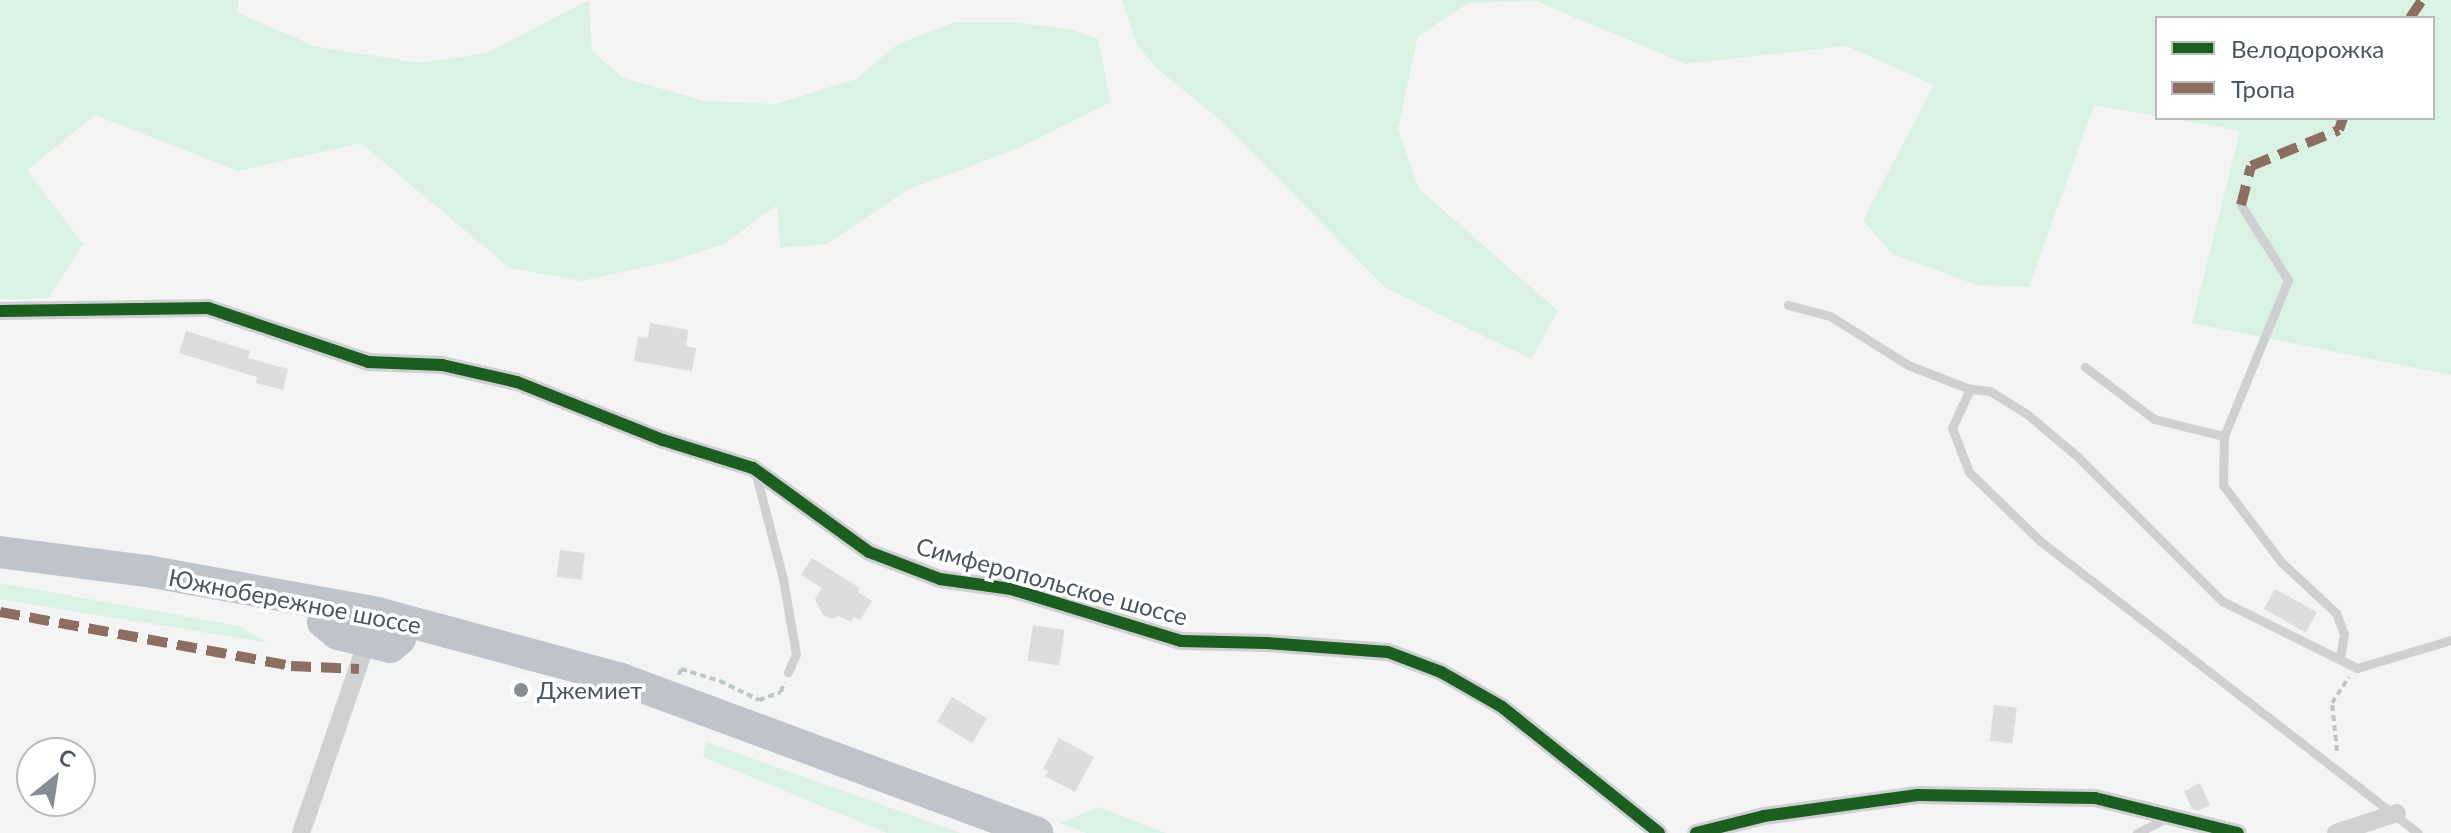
<!DOCTYPE html>
<meta charset="utf-8">
<style>
body{margin:0}
#map{position:relative;width:2451px;height:833px;overflow:hidden;background:#f4f4f4;font-family:Lato,sans-serif}
div>[style]{position:absolute}
[style*='--x']{left:calc(var(--x)*1px);top:calc(var(--y)*1px);width:calc(var(--w)*1px);rotate:calc(var(--a)*1deg)}
.green>*{inset:0;background:#d9f2e3}
.building>*{inset:0;background:#ddddde;transform-origin:0 0}
.path>*{height:4px;margin-top:-2px;transform-origin:0;background:repeating-linear-gradient(90deg,#bcc7c4 0 6px,transparent 0 10px)}
.lane>*{height:9px;margin:-4.5px;padding:0 4.5px;transform-origin:4.5px;border-radius:4.5px;background:#ced0d2}
.street>*{height:18px;margin:-9px;padding:0 9px;transform-origin:9px;border-radius:9px;background:#ced0d2}
.highway>*{height:32px;margin:-16px;padding:0 16px;transform-origin:16px;border-radius:16px;background:#bec4c9}
.quiet>*{height:10px;margin-top:-5px;transform-origin:0;background:repeating-linear-gradient(90deg,#8d6e63 0 20px,transparent 0 30px)}
.cycleway>*{height:12px;margin:-6px;padding:0 6px;transform-origin:6px;border-radius:6px;background:#1b5e20}
.dots>*{width:22px;height:22px;translate:-50% -50%;box-sizing:border-box;border:4px solid #fff;border-radius:50%}
span{translate:-50% -50%;white-space:nowrap;text-align:center;line-height:1.15;-webkit-text-stroke:7px #fff;paint-order:stroke}
.street-label{font-size:24px;color:#4a5661}
.poi-label{font-size:24px;color:#4a5661}
.left{translate:0 -50%;text-align:left}
.legend{position:absolute;left:2155px;top:16px;width:280px;height:104px;box-sizing:border-box;background:#fff;border:2px solid #b7bbc0;margin:0;padding:10px 14px;list-style:none;font-size:24px;color:#4a5661}
.legend li{display:flex;align-items:center;gap:16px;height:40px}
.legend b{width:40px;border:2px solid #b7bbc0}
.north{position:absolute;left:16px;top:737px;width:80px;height:80px;box-sizing:border-box;background:#fff;border:2px solid #b7bbc0;border-radius:50%;rotate:30deg;font-size:22px;font-weight:700;line-height:32px;text-align:center;color:#4a5661}
.north::after{content:'';display:block;margin:auto;width:28px;height:36px;background:#868d94;clip-path:polygon(50% 0,100% 100%,50% 72%,0 100%)}
</style>
<div id="map">
<div class="green">
<i style="clip-path:polygon(0 0,239px 0,238px 13px,314px 46px,419px 63px,487px 53px,589px 0,592px 51px,623px 78px,705px 101px,776px 104px,856px 79px,898px 44px,955px 22px,1015px 22px,1070px 29px,1098px 39px,1111px 102px,1021px 147px,907px 190px,827px 244px,780px 248px,777px 205px,724px 244px,672px 261px,581px 281px,510px 268px,361px 143px,238px 171px,95px 115px,27px 170px,83px 244px,49px 298px,0 299px)"></i>
<i style="clip-path:polygon(1122px 0,2451px 0,2451px 375px,2192px 323px,2240px 131px,2170px 118px,2433px 118px,2433px 18px,2157px 18px,2157px 116px,2094px 105px,2029px 287px,1977px 285px,1892px 254px,1863px 220px,1934px 85px,1847px 46px,1686px 64px,1536px 1px,1468px 3px,1418px 36px,1398px 129px,1419px 189px,1558px 311px,1531px 359px,1386px 288px,1220px 120px,1158px 69px,1137px 45px)"></i>
<i style="clip-path:polygon(0 583px,239px 626px,268px 643px,0 599px)"></i>
<i style="clip-path:polygon(706px 742px,961px 833px,887px 833px,703px 757px)"></i>
<i style="clip-path:polygon(1098px 807px,1166px 833px,1086px 833px,1060px 823px)"></i>
</div>
<div class="building">
<i style="clip-path:polygon(650px 323px,688px 330px,686px 346px,696px 348px,692px 371px,634px 361px,638px 337px,648px 338px)"></i>
<i style="clip-path:polygon(186px 331px,250px 351px,248px 358px,288px 369px,283px 390px,256px 383px,257px 377px,179px 353px)"></i>
<i style="left:560px;top:550px;width:25px;height:27px;rotate:7deg"></i>
<i style="clip-path:polygon(812px 558px,860px 588px,858px 592px,872px 601px,860px 620px,854px 617px,851px 622px,839px 616px,831px 619px,823px 615px,815px 599px,822px 588px,801px 575px)"></i>
<i style="left:2275px;top:589px;width:48px;height:23px;rotate:29deg"></i>
<i style="left:1033px;top:625px;width:32px;height:36px;rotate:9deg"></i>
<i style="left:952px;top:697px;width:41px;height:29px;rotate:31deg"></i>
<i style="left:1994px;top:705px;width:23px;height:36px;rotate:7deg"></i>
<i style="clip-path:polygon(1059px 738px,1094px 757px,1075px 792px,1045px 776px,1048px 771px,1043px 769px)"></i>
<i style="clip-path:polygon(2200px 783px,2210px 805px,2198px 811px,2192px 809px,2184px 791px)"></i>
</div>
<div class="path">
<i style="--x:679;--y:675;--w:6;--a:-72"></i>
<i style="--x:681;--y:669;--w:41;--a:17.1"></i>
<i style="--x:720;--y:681;--w:43;--a:26"></i>
<i style="--x:759;--y:700;--w:23;--a:-20"></i>
<i style="--x:781;--y:692;--w:10;--a:-73"></i>
<i style="--x:2337;--y:751;--w:48;--a:-95.9"></i>
<i style="--x:2332;--y:703;--w:31;--a:-57"></i>
</div>
<div class="lane">
<i style="--x:2241;--y:205;--w:89;--a:57.9"></i>
<i style="--x:2288;--y:280;--w:169;--a:112.3"></i>
<i style="--x:2224;--y:436;--w:49;--a:91.2"></i>
<i style="--x:2223;--y:485;--w:98;--a:52.9"></i>
<i style="--x:2282;--y:563;--w:74;--a:42.8"></i>
<i style="--x:2336;--y:613;--w:22;--a:69"></i>
<i style="--x:2344;--y:634;--w:24;--a:99"></i>
<i style="--x:1788;--y:305;--w:43;--a:14.7"></i>
<i style="--x:1830;--y:316;--w:92;--a:32.1"></i>
<i style="--x:1908;--y:365;--w:66;--a:21.2"></i>
<i style="--x:2085;--y:367;--w:86;--a:37"></i>
<i style="--x:2154;--y:419;--w:72;--a:13.7"></i>
<i style="--x:756;--y:475;--w:107;--a:75.4"></i>
<i style="--x:783;--y:579;--w:76;--a:80.2"></i>
<i style="--x:796;--y:654;--w:20;--a:114"></i>
<i style="--x:2137;--y:833;--w:33;--a:-27"></i>
<i style="--x:2418;--y:833;--w:478;--a:-142.3"></i>
<i style="--x:2040;--y:541;--w:99;--a:-135.8"></i>
<i style="--x:1969;--y:472;--w:47;--a:-111.1"></i>
<i style="--x:1952;--y:428;--w:43;--a:-65.2"></i>
<i style="--x:1970;--y:389;--w:20;--a:6"></i>
<i style="--x:1990;--y:391;--w:44;--a:31.9"></i>
<i style="--x:2027;--y:414;--w:67;--a:40.1"></i>
<i style="--x:2078;--y:457;--w:204;--a:45"></i>
<i style="--x:2222;--y:601;--w:151;--a:26.4"></i>
<i style="--x:2357;--y:668;--w:98;--a:-16.6"></i>
</div>
<div class="street">
<i style="--x:0;--y:311;--w:208;--a:-0.8"></i>
<i style="--x:208;--y:308;--w:169;--a:18.6"></i>
<i style="--x:368;--y:362;--w:74;--a:2.3"></i>
<i style="--x:442;--y:365;--w:77;--a:12.8"></i>
<i style="--x:517;--y:382;--w:157;--a:21.7"></i>
<i style="--x:663;--y:440;--w:94;--a:17.3"></i>
<i style="--x:753;--y:468;--w:143;--a:35.9"></i>
<i style="--x:869;--y:552;--w:76;--a:20.8"></i>
<i style="--x:940;--y:579;--w:72;--a:8"></i>
<i style="--x:1011;--y:589;--w:178;--a:17"></i>
<i style="--x:1181;--y:641;--w:85;--a:1.3"></i>
<i style="--x:1266;--y:643;--w:122;--a:4.2"></i>
<i style="--x:1388;--y:652;--w:57;--a:20.7"></i>
<i style="--x:1441;--y:672;--w:70;--a:29.8"></i>
<i style="--x:1502;--y:707;--w:201;--a:38.7"></i>
<i style="--x:301;--y:833;--w:209;--a:-71"></i>
<i style="--x:1696;--y:833;--w:70;--a:-14"></i>
<i style="--x:1764;--y:816;--w:155;--a:-7.8"></i>
<i style="--x:1918;--y:795;--w:177;--a:1"></i>
<i style="--x:2095;--y:798;--w:147;--a:13.8"></i>
<i style="--x:2336;--y:833;--w:64;--a:-18.2"></i>
</div>
<div class="highway">
<i style="--x:0;--y:552;--w:148;--a:7.4"></i>
<i style="--x:147;--y:571;--w:234;--a:10.3"></i>
<i style="--x:377;--y:613;--w:253;--a:15.1"></i>
<i style="--x:621;--y:679;--w:444;--a:20.3"></i>
<i style="--x:323;--y:622;--w:19;--a:39"></i>
<i style="--x:338;--y:634;--w:54;--a:14"></i>
<i style="--x:390;--y:647;--w:13;--a:-39"></i>
</div>
<div class="quiet">
<i style="--x:2410;--y:18;--w:22;--a:-56"></i>
<i style="--x:2241;--y:205;--w:40;--a:-75.6"></i>
<i style="--x:2251;--y:166;--w:95;--a:-22.2"></i>
<i style="--x:2339;--y:130;--w:13;--a:-72"></i>
<i style="--x:0;--y:612;--w:296;--a:10.5"></i>
<i style="--x:291;--y:666;--w:68;--a:2.5"></i>
</div>
<div class="cycleway">
<i style="--x:0;--y:311;--w:208;--a:-0.8"></i>
<i style="--x:208;--y:308;--w:169;--a:18.6"></i>
<i style="--x:368;--y:362;--w:74;--a:2.3"></i>
<i style="--x:442;--y:365;--w:77;--a:12.8"></i>
<i style="--x:517;--y:382;--w:157;--a:21.7"></i>
<i style="--x:663;--y:440;--w:94;--a:17.3"></i>
<i style="--x:753;--y:468;--w:143;--a:35.9"></i>
<i style="--x:869;--y:552;--w:76;--a:20.8"></i>
<i style="--x:940;--y:579;--w:72;--a:8"></i>
<i style="--x:1011;--y:589;--w:178;--a:17"></i>
<i style="--x:1181;--y:641;--w:85;--a:1.3"></i>
<i style="--x:1266;--y:643;--w:122;--a:4.2"></i>
<i style="--x:1388;--y:652;--w:57;--a:20.7"></i>
<i style="--x:1441;--y:672;--w:70;--a:29.8"></i>
<i style="--x:1502;--y:707;--w:201;--a:38.7"></i>
<i style="--x:1696;--y:833;--w:70;--a:-14"></i>
<i style="--x:1764;--y:816;--w:155;--a:-7.8"></i>
<i style="--x:1918;--y:795;--w:177;--a:1"></i>
<i style="--x:2095;--y:798;--w:147;--a:13.8"></i>
</div>
<div class="dots">
<i style="left:521px;top:690px;background:#868d94"></i>
</div>
<div class="street-label">
<span style="left:1052px;top:581px;rotate:15deg">Симферопольское шоссе</span>
<span style="left:295px;top:601px;rotate:11deg">Южнобережное шоссе</span>
</div>
<div class="poi-label">
<span class="left" style="left:537px;top:690px">Джемиет</span>
</div>
<ul class="legend">
<li><b style="height:10px;background:#1b5e20"></b>Велодорожка</li>
<li><b style="height:10px;background:#8d6e63"></b>Тропа</li>
</ul>
<div class="north">С</div>
</div>
